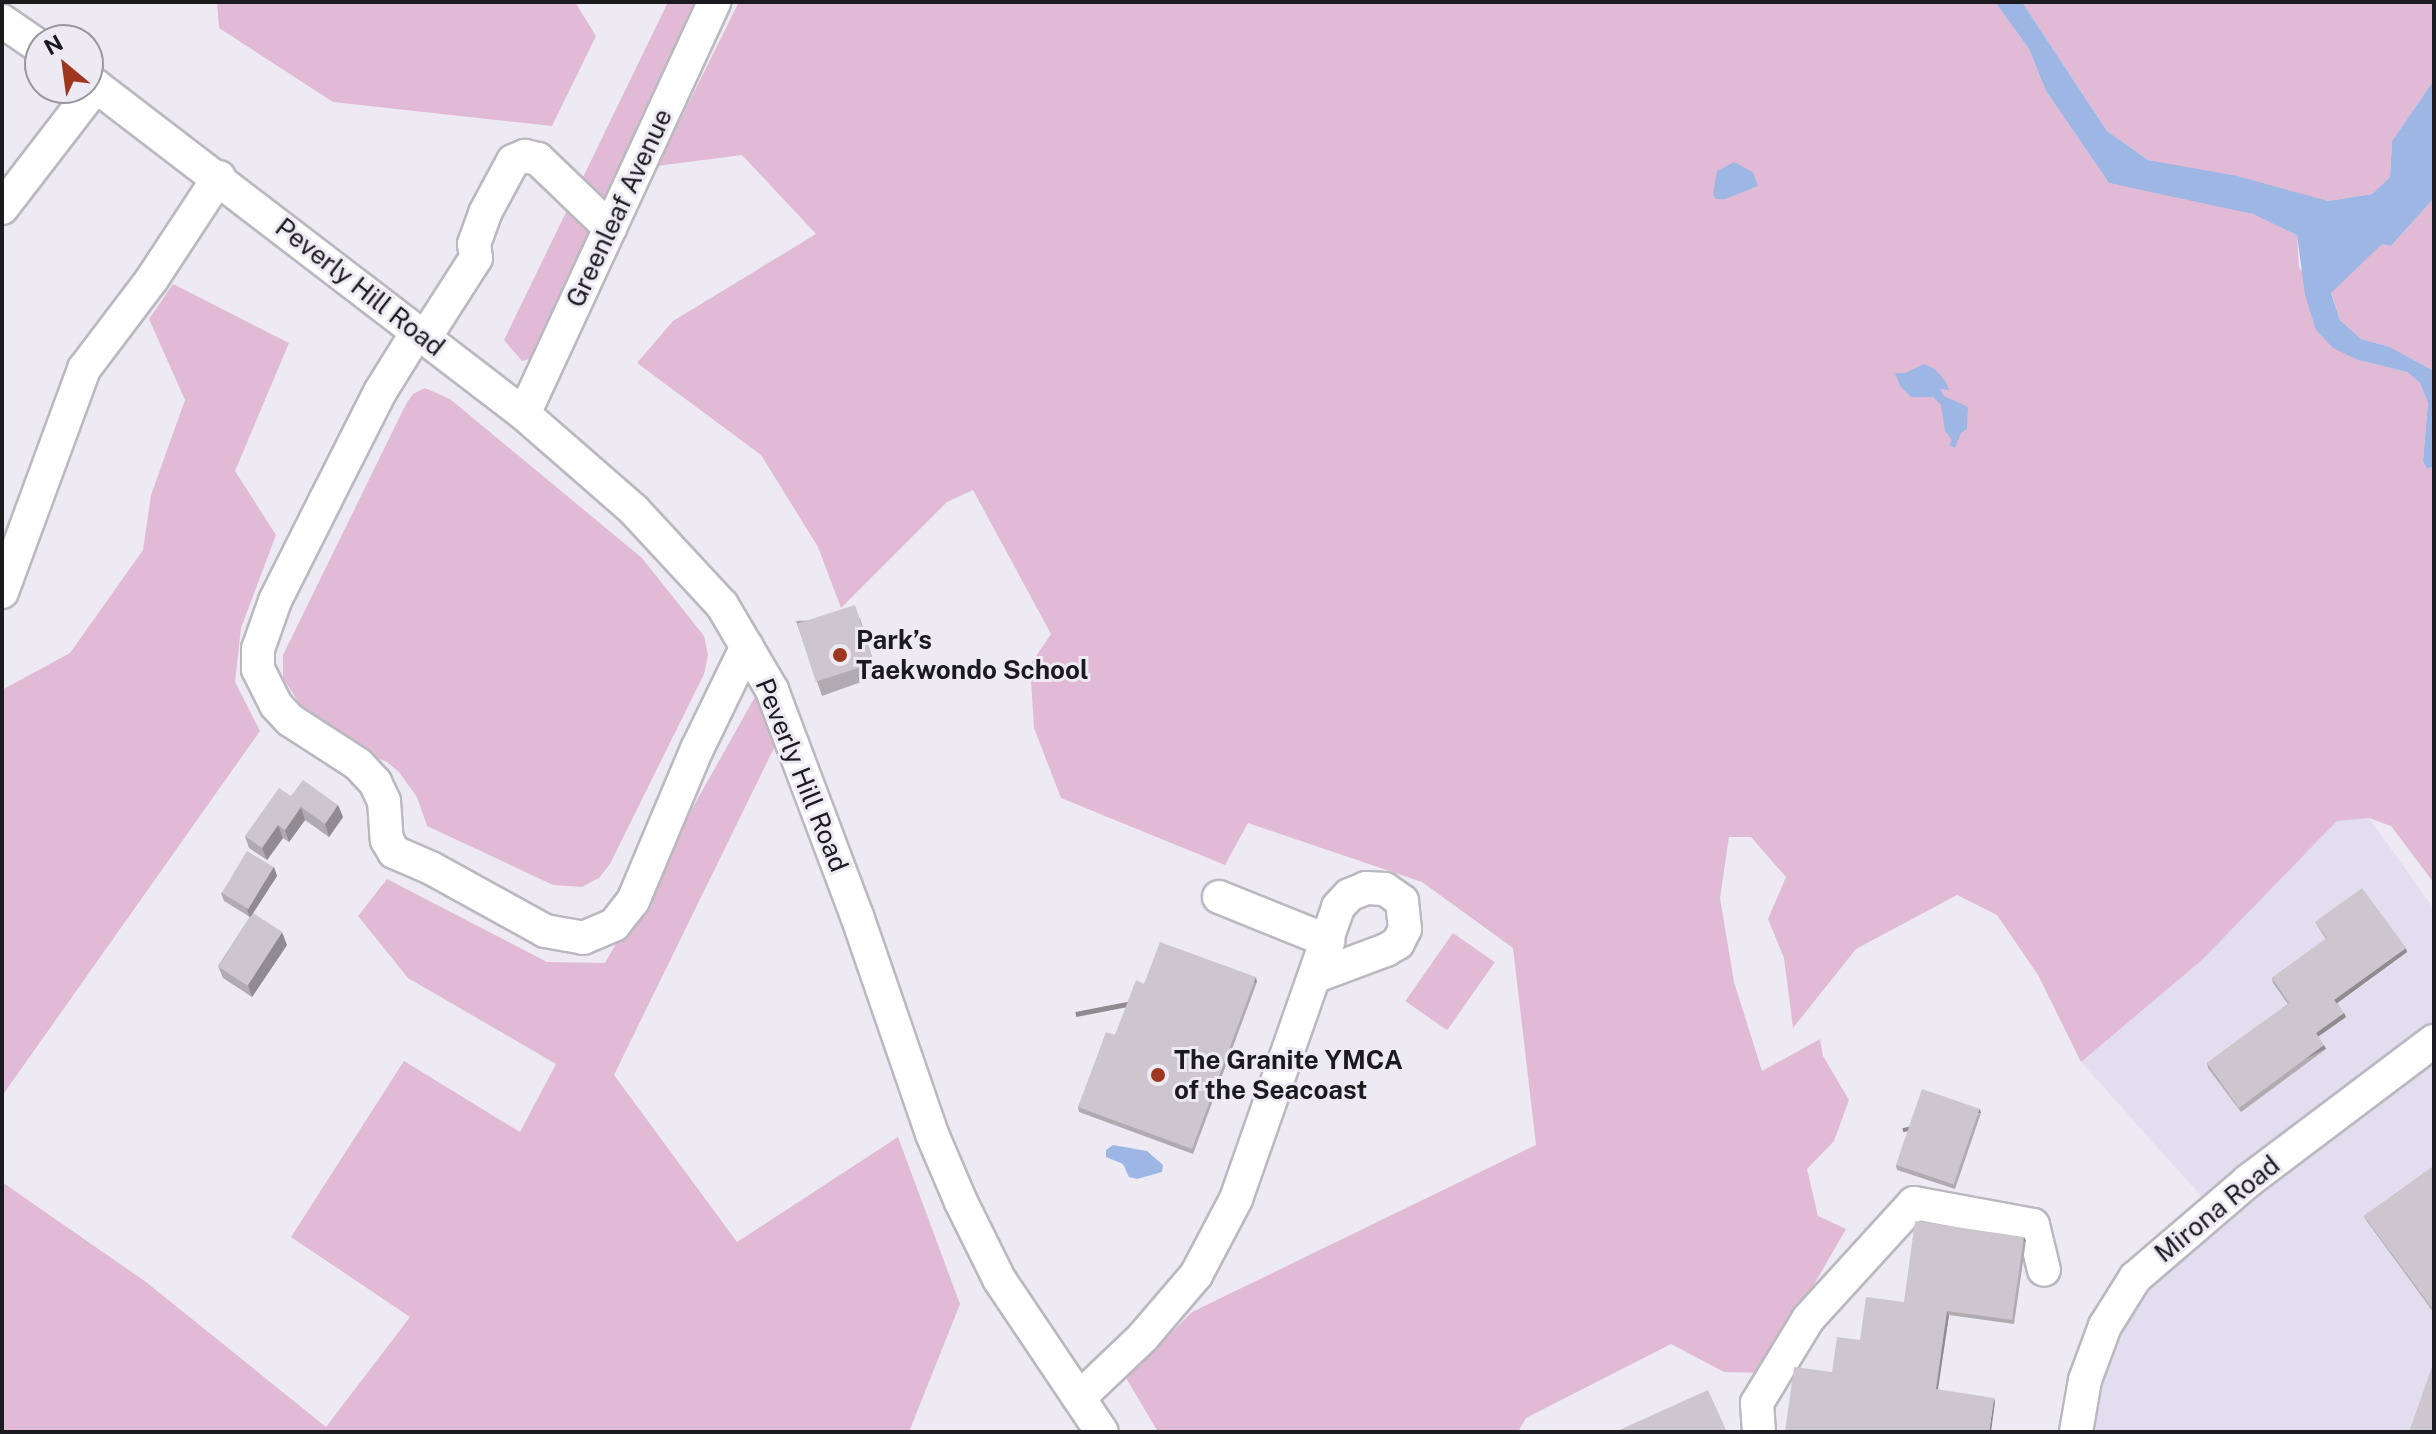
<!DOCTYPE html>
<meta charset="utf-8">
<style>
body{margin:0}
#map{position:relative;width:2436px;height:1434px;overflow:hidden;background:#edeaf4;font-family:"Public Sans",sans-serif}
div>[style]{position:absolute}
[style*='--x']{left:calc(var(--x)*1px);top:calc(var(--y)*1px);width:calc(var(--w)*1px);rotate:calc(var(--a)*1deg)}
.built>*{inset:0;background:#e3deef}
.green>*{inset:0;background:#e1bbd5;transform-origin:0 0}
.water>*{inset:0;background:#9eb6e3}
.roads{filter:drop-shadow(2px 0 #bbb8c1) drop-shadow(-2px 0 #bbb8c1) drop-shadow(0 2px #bbb8c1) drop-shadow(0 -2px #bbb8c1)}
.minor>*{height:32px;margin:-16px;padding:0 16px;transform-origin:16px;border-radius:16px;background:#fff}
.wall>*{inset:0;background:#b0aab1}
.shaded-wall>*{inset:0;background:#908b90;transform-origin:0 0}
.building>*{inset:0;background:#cdc6ce;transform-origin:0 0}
.dots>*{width:22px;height:22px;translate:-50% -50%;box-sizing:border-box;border:4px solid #edeaf4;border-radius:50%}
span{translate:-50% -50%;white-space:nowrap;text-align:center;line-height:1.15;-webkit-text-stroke:6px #edeaf4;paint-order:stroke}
.street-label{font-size:26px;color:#1b1a1e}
.poi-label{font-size:26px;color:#1b1a1e;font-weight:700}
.left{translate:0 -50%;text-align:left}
.frame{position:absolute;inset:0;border:4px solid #1b1a1e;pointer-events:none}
.north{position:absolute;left:24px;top:24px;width:80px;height:80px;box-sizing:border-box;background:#edeaf4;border:2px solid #99979e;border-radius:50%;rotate:331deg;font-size:22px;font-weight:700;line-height:32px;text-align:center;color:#1b1a1e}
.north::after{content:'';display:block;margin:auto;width:28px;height:36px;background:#9f3620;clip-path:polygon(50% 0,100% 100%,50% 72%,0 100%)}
</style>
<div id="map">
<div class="built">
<i style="clip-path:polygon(2369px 818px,2434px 909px,2434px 1022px,2202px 1197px,2081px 1062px,2202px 960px,2337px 821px)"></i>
<i style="clip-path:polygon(2434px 1063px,2434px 1432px,2095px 1432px,2097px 1390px,2127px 1324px,2147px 1293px,2217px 1226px)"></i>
</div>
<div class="green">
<i style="clip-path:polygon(217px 2px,575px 2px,596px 36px,552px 126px,333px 102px,219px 28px)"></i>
<i style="clip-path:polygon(668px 2px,701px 2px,541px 356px,522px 361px,504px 340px)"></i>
<i style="clip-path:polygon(739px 2px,1995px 2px,2029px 49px,2046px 91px,2109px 183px,2193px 199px,2253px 214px,2287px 228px,2297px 235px,2299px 267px,2358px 360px,2407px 372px,2420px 383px,2428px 403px,2423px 461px,2427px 469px,2434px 466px,2434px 883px,2391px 826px,2369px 818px,2337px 821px,2202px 960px,2081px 1062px,2038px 975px,1997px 915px,1957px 895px,1856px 949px,1793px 1028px,1784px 958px,1768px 919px,1786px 877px,1751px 837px,1729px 837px,1720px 898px,1734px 982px,1762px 1071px,1820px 1039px,1823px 1056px,1849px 1100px,1834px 1141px,1807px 1169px,1818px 1216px,1846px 1229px,1763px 1373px,1724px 1372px,1671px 1344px,1526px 1418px,1518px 1432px,1158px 1432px,1126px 1378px,1192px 1312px,1536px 1145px,1513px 948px,1422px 882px,1248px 823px,1225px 865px,1061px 798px,1034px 728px,1030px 665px,1051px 634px,973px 490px,947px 502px,841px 608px,818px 547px,761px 455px,637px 363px,673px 321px,816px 234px,742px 155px,657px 166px)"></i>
<i style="clip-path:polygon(2022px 2px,2434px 2px,2434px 80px,2392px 141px,2390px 177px,2372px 194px,2328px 201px,2148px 160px,2107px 131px)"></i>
<i style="clip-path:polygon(2434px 198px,2434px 371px,2390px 347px,2361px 339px,2340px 320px,2331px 292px,2382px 243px,2391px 246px)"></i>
<i style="clip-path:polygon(173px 284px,289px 343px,235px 471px,276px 535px,241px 628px,235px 682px,260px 731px,2px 1096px,2px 690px,70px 653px,143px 550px,151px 495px,185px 400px,149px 319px)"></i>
<i style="clip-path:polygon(425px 388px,450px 399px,642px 558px,704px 636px,708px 655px,704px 674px,610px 864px,599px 878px,582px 887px,553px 885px,427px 826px,417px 797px,399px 772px,387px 762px,363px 752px,303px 709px,283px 678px,283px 655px,406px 404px,413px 394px)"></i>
<i style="clip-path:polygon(755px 697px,775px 746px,614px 1075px,737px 1242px,898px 1137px,960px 1304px,909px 1432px,2px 1432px,2px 1182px,146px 1282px,326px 1427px,410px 1317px,291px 1237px,404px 1061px,520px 1132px,556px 1064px,408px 978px,358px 916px,387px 879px,547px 962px,605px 963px)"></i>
<i style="left:1453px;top:933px;width:51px;height:83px;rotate:35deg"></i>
</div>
<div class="water">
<i style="clip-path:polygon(1995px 2px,2022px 2px,2107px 131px,2148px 160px,2237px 176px,2328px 201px,2372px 194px,2390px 177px,2392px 141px,2434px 80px,2434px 198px,2391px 246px,2382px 244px,2331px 293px,2340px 320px,2361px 339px,2390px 347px,2434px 371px,2434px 466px,2427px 469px,2423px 461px,2428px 403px,2420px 383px,2407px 372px,2358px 360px,2333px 348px,2316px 330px,2305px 295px,2297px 235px,2253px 214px,2109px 183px,2046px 91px,2029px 49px)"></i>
<i style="clip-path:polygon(1734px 162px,1753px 172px,1758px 186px,1725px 199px,1716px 199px,1713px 195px,1717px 171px)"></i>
<i style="clip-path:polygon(1924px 364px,1935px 369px,1946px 382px,1949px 390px,1940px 389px,1944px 396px,1968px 407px,1967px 429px,1961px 433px,1955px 448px,1949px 445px,1952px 440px,1945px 431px,1941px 405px,1933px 397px,1911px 397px,1900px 386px,1895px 373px,1905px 373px)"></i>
<i style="clip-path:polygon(1113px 1145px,1147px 1151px,1163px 1165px,1162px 1172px,1137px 1179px,1129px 1177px,1123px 1164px,1106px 1157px,1106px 1150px)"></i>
</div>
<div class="roads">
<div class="minor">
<i style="--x:2;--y:21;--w:46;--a:34.4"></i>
<i style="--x:88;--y:80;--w:549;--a:37.45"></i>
<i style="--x:524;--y:414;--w:146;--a:41.1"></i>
<i style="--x:634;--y:510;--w:129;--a:47.2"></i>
<i style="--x:722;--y:605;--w:99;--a:59.5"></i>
<i style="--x:772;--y:690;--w:241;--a:69.4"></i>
<i style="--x:857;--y:916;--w:231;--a:71"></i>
<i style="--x:932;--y:1134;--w:74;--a:66.9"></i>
<i style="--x:961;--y:1202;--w:86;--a:63.7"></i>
<i style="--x:999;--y:1279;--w:184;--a:56.1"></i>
<i style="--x:2;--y:208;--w:154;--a:-52.4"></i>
<i style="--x:416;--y:334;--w:68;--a:121.8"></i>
<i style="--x:380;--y:392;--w:120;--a:116.8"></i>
<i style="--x:326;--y:499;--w:114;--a:116.6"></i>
<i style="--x:275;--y:601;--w:51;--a:109.5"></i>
<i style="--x:258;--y:649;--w:20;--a:90"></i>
<i style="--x:258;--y:669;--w:40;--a:63.4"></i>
<i style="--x:276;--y:705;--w:21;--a:47"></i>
<i style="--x:290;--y:720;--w:81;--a:32.9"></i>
<i style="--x:358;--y:764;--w:25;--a:47"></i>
<i style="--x:375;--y:782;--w:21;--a:65"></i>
<i style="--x:384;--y:801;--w:39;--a:86"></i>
<i style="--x:387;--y:840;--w:14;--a:60"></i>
<i style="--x:394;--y:852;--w:40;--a:23.4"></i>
<i style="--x:431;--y:868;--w:130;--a:28.9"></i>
<i style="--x:545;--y:931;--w:39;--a:10"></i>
<i style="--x:583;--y:938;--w:34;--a:-23"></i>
<i style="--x:614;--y:925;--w:31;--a:-52"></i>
<i style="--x:633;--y:901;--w:165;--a:-67.2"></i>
<i style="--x:697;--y:749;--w:114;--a:-64.1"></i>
<i style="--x:424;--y:339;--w:96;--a:-57.3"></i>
<i style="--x:476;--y:258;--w:14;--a:-98"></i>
<i style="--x:474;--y:244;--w:33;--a:-70"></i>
<i style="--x:485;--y:213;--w:59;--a:-61.7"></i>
<i style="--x:513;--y:161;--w:13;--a:-23"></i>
<i style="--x:525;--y:156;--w:13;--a:13"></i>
<i style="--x:538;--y:159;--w:100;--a:43.8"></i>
<i style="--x:524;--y:414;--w:454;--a:-65.2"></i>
<i style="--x:2;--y:592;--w:238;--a:-69.8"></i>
<i style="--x:84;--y:369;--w:113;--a:-52.9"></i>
<i style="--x:152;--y:279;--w:122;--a:-56.7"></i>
<i style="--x:1219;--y:897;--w:118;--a:22"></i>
<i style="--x:1079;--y:1398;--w:88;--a:-43.6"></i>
<i style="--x:1143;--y:1337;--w:82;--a:-49.5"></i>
<i style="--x:1196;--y:1275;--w:86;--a:-62.2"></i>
<i style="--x:1236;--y:1199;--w:309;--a:-70.7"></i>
<i style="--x:1338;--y:907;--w:16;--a:-47"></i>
<i style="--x:1349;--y:895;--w:18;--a:-22"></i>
<i style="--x:1366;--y:888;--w:19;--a:3"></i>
<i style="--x:1385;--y:889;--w:21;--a:35"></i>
<i style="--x:1402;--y:901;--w:28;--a:84"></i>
<i style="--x:1405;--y:929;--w:16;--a:117"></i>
<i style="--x:1398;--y:943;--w:14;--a:150"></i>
<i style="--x:1386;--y:950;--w:75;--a:159.6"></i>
<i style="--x:1759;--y:1432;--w:29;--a:-94"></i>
<i style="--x:1757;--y:1403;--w:98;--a:-58.7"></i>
<i style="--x:1808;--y:1319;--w:157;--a:-47.6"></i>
<i style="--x:1914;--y:1203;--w:121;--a:10.5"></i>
<i style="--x:2033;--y:1225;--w:46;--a:76.3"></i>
<i style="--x:2076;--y:1432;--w:53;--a:-80.2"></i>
<i style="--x:2085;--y:1380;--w:58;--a:-69.7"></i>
<i style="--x:2105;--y:1326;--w:57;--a:-58"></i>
<i style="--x:2135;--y:1278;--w:149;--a:-40.6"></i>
<i style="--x:2248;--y:1181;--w:233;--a:-37"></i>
</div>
</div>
<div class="wall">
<i style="clip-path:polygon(860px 618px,878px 676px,822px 696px,796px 621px)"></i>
<i style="clip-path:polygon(291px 796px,338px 805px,343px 817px,329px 837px,305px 820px,289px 842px,283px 838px,267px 860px,249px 848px,245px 836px)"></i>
<i style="clip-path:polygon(274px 867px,277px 876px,253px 913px,287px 945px,252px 997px,223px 978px,218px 966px,250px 917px,224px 901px,221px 893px)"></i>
<i style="clip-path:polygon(2315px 922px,2407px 952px,2337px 1003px,2346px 1017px,2318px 1037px,2326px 1049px,2241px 1112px,2208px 1068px,2207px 1063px,2288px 1004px,2273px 983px,2272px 978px,2326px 939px)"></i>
<i style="clip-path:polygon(1257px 982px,1193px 1154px,1079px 1112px,1078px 1107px,1115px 1035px,1144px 984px)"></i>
<i style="clip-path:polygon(1981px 1113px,1955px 1189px,1897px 1170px,1896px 1165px)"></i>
<i style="clip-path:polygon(2434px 1166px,2434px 1313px,2366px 1220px,2364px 1216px)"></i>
<i style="clip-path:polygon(2024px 1237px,2026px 1241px,2014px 1324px,1949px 1315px,1938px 1390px,1995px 1402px,1832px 1372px,1860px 1340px,1904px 1302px)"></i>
</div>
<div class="shaded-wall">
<i style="clip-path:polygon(338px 805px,343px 817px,329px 837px,325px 824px)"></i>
<i style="clip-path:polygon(301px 807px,305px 820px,289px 842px,285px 830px)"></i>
<i style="clip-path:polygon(278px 825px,283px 838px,267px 860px,262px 848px)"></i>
<i style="clip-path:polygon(274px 867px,277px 876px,250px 918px,247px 909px)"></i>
<i style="clip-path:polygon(282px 932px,287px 945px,252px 997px,248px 985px)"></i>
<i style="clip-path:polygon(2406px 948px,2407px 952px,2336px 1004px,2334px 1000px)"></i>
<i style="left:1256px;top:977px;width:5px;height:184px;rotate:79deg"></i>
<i style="clip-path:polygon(2344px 1013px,2346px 1017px,2317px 1037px,2316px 1033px)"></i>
<i style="left:2324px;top:1045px;width:4px;height:106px;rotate:63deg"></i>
<i style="left:1980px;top:1109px;width:4px;height:80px;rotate:76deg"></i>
<i style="left:2024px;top:1237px;width:4px;height:84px;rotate:63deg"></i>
<i style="clip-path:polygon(1947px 1311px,1949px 1315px,1937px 1394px,1936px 1389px)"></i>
<i style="clip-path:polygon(1994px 1398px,1995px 1402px,1991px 1432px,1989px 1432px)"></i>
</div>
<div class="building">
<i style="left:855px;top:605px;width:61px;height:61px;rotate:72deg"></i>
<i style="clip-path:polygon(303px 780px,338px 805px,325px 824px,301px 807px,285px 830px,278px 825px,262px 848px,245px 836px,279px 788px,291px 796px)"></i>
<i style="left:247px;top:851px;width:31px;height:49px;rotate:31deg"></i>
<i style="clip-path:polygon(2362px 888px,2406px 948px,2334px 1000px,2344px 1013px,2316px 1033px,2324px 1045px,2239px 1108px,2207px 1063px,2289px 1003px,2272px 978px,2327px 938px,2315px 922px)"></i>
<i style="left:253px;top:913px;width:35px;height:64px;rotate:33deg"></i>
<i style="clip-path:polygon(1160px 942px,1256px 977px,1192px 1149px,1078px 1107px,1106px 1032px,1115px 1035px,1136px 980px,1144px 984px)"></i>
<i style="left:1922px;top:1089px;width:61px;height:80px;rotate:19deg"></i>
<i style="clip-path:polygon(2434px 1166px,2434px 1311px,2364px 1216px)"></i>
<i style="clip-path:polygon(1915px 1221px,2024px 1237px,2012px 1320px,1947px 1311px,1936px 1389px,1994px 1398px,1989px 1432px,1785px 1432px,1794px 1367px,1832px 1372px,1837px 1337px,1860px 1340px,1866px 1297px,1904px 1302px)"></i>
<i style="clip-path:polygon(2434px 1361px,2434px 1432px,2409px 1432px)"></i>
<i style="clip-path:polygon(1708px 1390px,1727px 1432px,1617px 1432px,1617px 1431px)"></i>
</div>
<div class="dots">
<i style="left:840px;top:655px;background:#9f3620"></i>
<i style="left:1158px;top:1075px;background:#9f3620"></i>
</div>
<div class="street-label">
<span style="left:619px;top:208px;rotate:-65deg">Greenleaf Avenue</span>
<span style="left:360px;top:287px;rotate:38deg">Peverly Hill Road</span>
<span style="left:802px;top:775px;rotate:68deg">Peverly Hill Road</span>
<span style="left:2217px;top:1209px;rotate:-39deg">Mirona Road</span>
</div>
<div class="poi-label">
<span class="left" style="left:856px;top:655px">Park’s<br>Taekwondo School</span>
<span class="left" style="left:1174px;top:1075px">The Granite YMCA<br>of the Seacoast</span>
</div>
<div class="frame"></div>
<div class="north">N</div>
</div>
